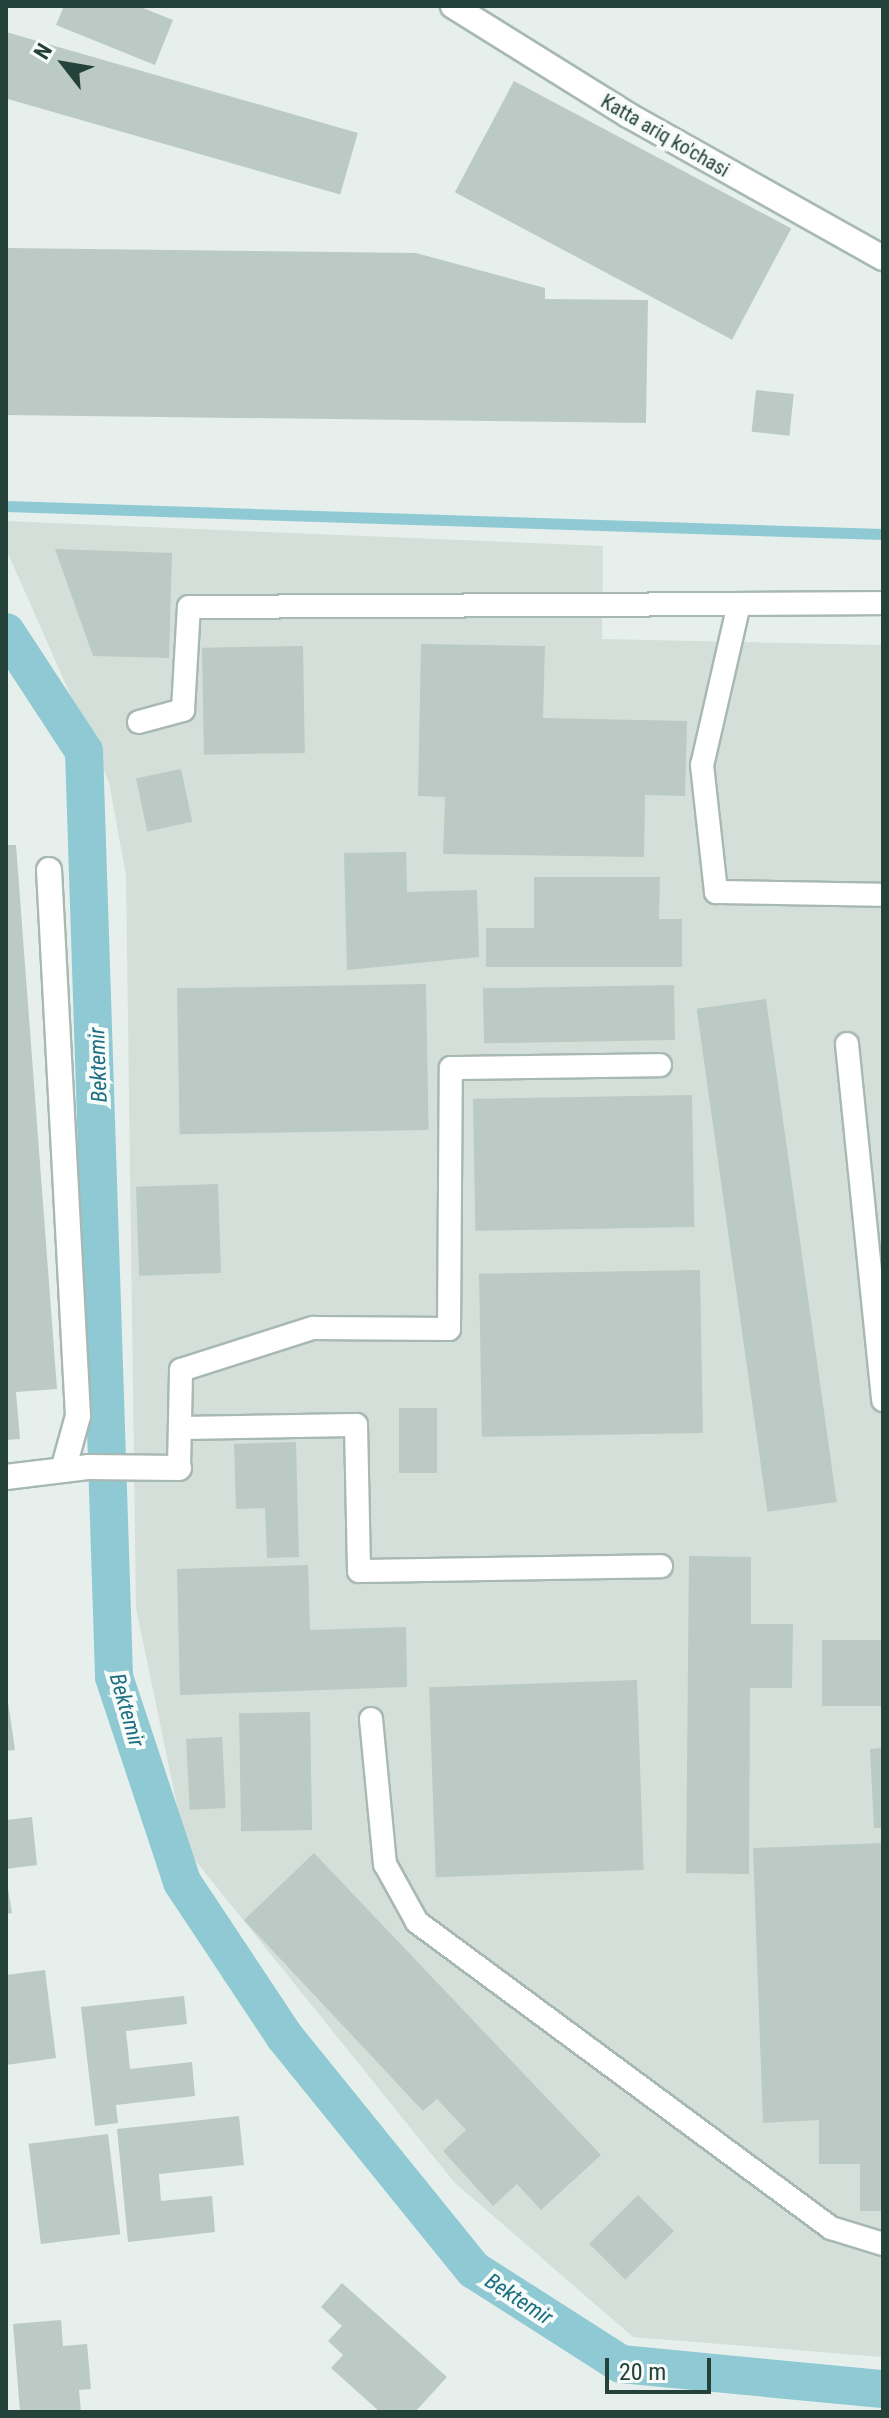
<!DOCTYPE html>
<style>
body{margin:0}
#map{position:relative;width:889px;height:2418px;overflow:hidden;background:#e6efeb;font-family:"Roboto Condensed",sans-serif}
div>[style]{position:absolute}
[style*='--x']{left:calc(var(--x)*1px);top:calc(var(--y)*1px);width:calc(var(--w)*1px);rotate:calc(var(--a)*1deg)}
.built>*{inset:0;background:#d4dfda}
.stream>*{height:11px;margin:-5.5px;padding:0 5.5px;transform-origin:5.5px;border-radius:5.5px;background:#8ec9d4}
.canal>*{height:38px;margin:-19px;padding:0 19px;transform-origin:19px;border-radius:19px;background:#8ec9d4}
.building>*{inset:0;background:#bbcac4;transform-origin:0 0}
.roads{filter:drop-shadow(2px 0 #a8b8b2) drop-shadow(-2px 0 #a8b8b2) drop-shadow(0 2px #a8b8b2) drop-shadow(0 -2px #a8b8b2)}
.service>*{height:22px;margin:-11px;padding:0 11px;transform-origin:11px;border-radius:11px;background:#fff}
.minor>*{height:24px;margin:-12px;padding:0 12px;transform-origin:12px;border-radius:12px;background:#fff}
span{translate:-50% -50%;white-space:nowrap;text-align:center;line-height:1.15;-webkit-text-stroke:8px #f7fbf9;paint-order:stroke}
.street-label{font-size:20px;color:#24423a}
.water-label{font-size:22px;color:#1c6f80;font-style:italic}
.frame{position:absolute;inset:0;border:8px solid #24423a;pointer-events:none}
.north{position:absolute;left:24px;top:24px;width:80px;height:80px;-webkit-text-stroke:6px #f7fbf9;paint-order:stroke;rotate:301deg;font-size:22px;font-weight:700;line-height:32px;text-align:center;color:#24423a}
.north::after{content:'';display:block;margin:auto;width:28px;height:36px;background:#24423a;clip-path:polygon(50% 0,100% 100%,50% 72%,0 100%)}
.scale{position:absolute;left:605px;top:2358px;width:106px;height:36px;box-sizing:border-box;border:4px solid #24423a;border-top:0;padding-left:10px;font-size:24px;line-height:28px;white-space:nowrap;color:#24423a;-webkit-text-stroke:6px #f7fbf9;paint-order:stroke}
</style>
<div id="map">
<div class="built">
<i style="clip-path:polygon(6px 521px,603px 546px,602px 639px,883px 645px,883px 2357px,633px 2337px,454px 2182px,186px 1849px,136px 1608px,126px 876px,109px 782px,6px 549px)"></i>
</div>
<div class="stream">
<i style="--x:6;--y:506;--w:877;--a:1.83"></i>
</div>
<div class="canal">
<i style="--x:6;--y:632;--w:142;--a:56.8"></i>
<i style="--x:84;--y:751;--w:926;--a:88.14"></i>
<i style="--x:114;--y:1677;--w:216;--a:71.6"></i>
<i style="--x:182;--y:1882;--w:186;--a:56.4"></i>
<i style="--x:285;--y:2037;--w:300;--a:51"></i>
<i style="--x:474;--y:2270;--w:174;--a:32.6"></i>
<i style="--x:621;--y:2364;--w:263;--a:5.5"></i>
</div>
<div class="building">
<i style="clip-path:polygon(64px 6px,138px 6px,173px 20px,155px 65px,56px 25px)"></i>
<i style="left:6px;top:32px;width:366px;height:64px;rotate:16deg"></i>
<i style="left:514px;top:81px;width:314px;height:126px;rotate:28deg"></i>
<i style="clip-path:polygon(6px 248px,416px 253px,545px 288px,545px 299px,648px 300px,646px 423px,6px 415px)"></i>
<i style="left:756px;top:390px;width:38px;height:42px;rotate:6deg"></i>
<i style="clip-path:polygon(55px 549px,172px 553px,169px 658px,93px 656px)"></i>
<i style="clip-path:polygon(421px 644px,545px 646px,543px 718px,687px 721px,685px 796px,645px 795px,644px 857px,443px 854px,445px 797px,418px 796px)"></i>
<i style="left:303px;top:646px;width:107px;height:101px;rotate:89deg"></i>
<i style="left:181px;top:769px;width:54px;height:46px;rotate:78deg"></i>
<i style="clip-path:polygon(6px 845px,16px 845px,57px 1389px,16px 1392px,20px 1439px,6px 1440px)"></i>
<i style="clip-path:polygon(406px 852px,407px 892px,477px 890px,479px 957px,347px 970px,344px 853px)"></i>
<i style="clip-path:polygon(534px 877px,660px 877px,659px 919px,682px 919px,682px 967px,486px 967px,486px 928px,534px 928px)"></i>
<i style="left:426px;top:984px;width:146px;height:249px;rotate:89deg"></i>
<i style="left:674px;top:985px;width:55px;height:191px;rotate:89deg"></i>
<i style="left:766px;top:999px;width:508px;height:70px;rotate:82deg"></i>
<i style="left:692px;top:1095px;width:132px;height:219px;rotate:89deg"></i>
<i style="left:218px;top:1184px;width:89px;height:82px;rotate:88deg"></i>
<i style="left:700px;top:1270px;width:163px;height:221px;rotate:89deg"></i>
<i style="left:399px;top:1408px;width:38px;height:65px"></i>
<i style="clip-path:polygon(296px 1442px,299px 1557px,267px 1558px,265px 1508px,236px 1509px,234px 1444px)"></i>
<i style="clip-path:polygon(689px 1556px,751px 1557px,751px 1624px,793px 1624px,792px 1688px,750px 1688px,749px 1874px,686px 1873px)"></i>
<i style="clip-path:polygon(308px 1565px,310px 1630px,406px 1627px,407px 1687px,180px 1695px,177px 1569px)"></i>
<i style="left:883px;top:1640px;width:66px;height:61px;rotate:90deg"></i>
<i style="left:637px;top:1680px;width:190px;height:208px;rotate:88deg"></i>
<i style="clip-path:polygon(6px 1688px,15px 1750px,6px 1751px)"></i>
<i style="left:310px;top:1712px;width:118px;height:71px;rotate:89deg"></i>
<i style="left:222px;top:1737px;width:71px;height:36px;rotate:87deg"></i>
<i style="clip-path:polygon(883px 1748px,883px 1828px,874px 1828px,870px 1749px)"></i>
<i style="clip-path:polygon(32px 1817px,37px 1865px,6px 1869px,6px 1820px)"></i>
<i style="clip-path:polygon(883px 1843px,883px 2211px,860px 2211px,860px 2164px,819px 2164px,819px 2120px,763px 2123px,753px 1848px)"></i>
<i style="clip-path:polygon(314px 1853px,601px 2155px,541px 2210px,517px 2184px,493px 2206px,443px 2151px,466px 2130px,437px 2099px,423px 2111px,244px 1920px)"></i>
<i style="clip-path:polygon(6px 1876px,12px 1913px,6px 1914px)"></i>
<i style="clip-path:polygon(45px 1970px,56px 2058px,6px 2065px,6px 1975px)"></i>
<i style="clip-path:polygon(184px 1996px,187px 2024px,126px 2031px,130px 2069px,192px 2062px,195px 2096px,116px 2105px,118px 2123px,95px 2126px,81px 2007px)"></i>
<i style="clip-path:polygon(239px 2116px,244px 2165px,159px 2174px,161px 2201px,212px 2196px,215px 2232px,128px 2242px,117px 2129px)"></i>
<i style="left:108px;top:2134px;width:101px;height:80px;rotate:83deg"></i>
<i style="left:638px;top:2195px;width:51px;height:69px;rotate:45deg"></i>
<i style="clip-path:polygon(342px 2283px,447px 2377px,415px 2412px,380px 2412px,331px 2368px,343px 2355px,328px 2341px,342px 2326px,321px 2307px)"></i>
<i style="clip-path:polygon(61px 2320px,63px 2346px,87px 2344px,91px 2389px,79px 2390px,81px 2412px,20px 2412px,13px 2324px)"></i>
</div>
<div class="roads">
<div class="service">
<i style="--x:883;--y:603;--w:144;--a:179.6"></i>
<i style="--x:739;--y:604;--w:165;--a:102.9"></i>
<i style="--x:702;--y:765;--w:128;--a:83.7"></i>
<i style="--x:716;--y:892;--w:167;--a:1"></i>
<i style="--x:139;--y:722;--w:46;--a:-15.3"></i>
<i style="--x:183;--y:710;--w:103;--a:-86.7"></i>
<i style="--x:189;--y:607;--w:550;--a:-0.31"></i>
<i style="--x:847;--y:1044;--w:358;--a:84.2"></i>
<i style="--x:180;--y:1428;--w:176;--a:-1"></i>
<i style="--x:356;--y:1425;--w:146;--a:88.8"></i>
<i style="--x:359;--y:1571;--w:302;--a:-0.9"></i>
<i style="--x:179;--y:1468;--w:98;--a:-88.8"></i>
<i style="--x:181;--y:1370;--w:139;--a:-17.7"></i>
<i style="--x:313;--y:1328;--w:136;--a:0.4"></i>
<i style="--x:449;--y:1329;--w:261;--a:-89.6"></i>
<i style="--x:451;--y:1068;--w:209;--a:-0.8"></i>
<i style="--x:371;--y:1719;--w:146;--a:84.5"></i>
<i style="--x:385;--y:1864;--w:66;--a:61.1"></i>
<i style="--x:417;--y:1922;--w:515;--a:36.47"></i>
<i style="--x:831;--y:2228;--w:54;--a:17.1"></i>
</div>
<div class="minor">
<i style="--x:453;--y:6;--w:206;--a:31.9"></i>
<i style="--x:628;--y:115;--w:292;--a:29.3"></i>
<i style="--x:49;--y:870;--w:547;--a:86.96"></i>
<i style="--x:78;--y:1416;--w:56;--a:105.5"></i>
<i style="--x:6;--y:1477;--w:84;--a:-6.9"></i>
<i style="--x:89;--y:1467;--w:90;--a:0.6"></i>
</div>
</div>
<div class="street-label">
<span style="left:665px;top:136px;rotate:30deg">Katta ariq ko'chasi</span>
</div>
<div class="water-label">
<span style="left:98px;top:1065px;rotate:-92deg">Bektemir</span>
<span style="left:127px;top:1710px;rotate:74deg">Bektemir</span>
<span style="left:519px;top:2299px;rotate:33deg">Bektemir</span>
</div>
<div class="frame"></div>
<div class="north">N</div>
<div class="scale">20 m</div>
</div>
